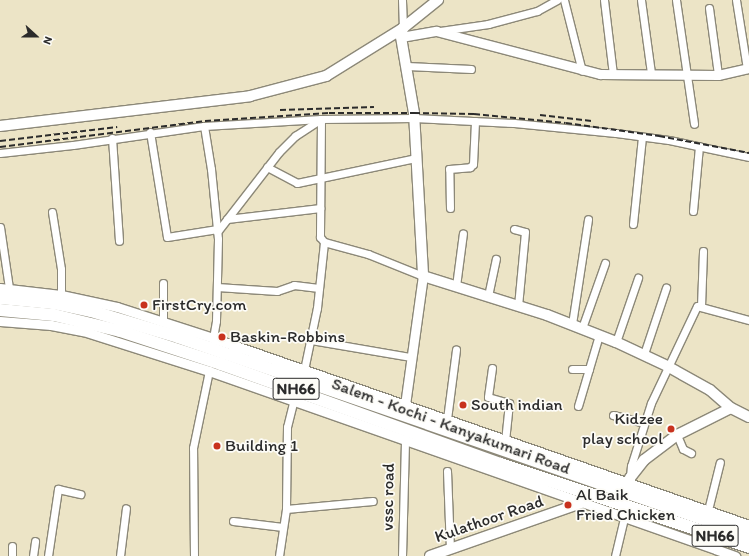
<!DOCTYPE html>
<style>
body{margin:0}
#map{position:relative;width:749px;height:556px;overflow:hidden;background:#ece4c6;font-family:Itim,sans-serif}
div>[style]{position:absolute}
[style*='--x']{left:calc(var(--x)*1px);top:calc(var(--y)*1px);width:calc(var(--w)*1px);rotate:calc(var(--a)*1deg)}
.roads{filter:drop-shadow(1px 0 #8c8878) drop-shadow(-1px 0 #8c8878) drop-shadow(0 1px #8c8878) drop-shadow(0 -1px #8c8878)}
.minor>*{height:7px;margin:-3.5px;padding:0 3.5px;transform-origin:3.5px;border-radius:3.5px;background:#fff}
.tertiary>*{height:9px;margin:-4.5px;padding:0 4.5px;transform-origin:4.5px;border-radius:4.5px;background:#fff}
.secondary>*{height:10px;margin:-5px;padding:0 5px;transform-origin:5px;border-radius:5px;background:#fff}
.trunk>*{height:12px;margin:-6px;padding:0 6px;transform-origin:6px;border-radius:6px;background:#fff}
.rail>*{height:2px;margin-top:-1px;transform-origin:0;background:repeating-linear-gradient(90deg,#2b2b2b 0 6px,transparent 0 9px)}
.dots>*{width:11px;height:11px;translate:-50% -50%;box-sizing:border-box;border:2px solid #fdfcf7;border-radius:50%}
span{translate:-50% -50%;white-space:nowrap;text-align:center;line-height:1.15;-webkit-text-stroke:3.5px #fdfcf7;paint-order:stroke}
.shield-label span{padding:1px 3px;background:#fdfcf7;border:1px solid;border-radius:3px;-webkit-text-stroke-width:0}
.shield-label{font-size:16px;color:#2b2b2b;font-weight:700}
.poi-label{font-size:17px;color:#2b2b2b}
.left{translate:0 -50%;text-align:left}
.right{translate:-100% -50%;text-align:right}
.street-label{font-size:17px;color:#2b2b2b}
.north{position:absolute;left:16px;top:16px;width:40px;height:40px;-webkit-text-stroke:3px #fdfcf7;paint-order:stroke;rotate:111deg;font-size:11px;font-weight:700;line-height:16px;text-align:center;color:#2b2b2b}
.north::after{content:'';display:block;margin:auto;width:14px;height:18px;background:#2b2b2b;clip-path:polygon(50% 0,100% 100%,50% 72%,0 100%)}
</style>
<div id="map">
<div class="roads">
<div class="minor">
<i style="--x:402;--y:0;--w:28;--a:88"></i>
<i style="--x:564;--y:0;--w:73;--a:75.8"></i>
<i style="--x:604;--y:0;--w:75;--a:83.1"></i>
<i style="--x:641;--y:0;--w:74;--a:82.2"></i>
<i style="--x:676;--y:0;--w:125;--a:81.7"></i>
<i style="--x:736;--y:0;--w:70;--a:80.9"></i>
<i style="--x:709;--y:8;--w:68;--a:82.3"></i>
<i style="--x:440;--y:31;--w:49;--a:-8.3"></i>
<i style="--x:488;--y:24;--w:51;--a:-14.9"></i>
<i style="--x:537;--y:11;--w:23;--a:-29"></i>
<i style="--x:407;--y:66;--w:64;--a:2.7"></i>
<i style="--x:204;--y:126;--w:44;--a:80.8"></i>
<i style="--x:211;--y:169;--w:70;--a:84.3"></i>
<i style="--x:218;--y:239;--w:82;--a:91.4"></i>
<i style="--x:216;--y:321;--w:17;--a:100"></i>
<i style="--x:150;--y:132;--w:106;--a:80.8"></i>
<i style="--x:167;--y:237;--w:51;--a:-9.1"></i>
<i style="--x:112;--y:138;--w:103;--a:86.1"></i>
<i style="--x:0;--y:153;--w:73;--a:-6.3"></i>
<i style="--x:73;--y:145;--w:132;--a:-8.3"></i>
<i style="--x:204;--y:126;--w:117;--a:-3.4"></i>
<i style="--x:321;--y:119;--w:93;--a:-0.6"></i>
<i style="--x:414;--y:118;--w:100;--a:2.9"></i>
<i style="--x:514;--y:123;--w:102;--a:5.6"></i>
<i style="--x:616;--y:133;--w:53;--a:7.5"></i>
<i style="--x:669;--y:140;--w:82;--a:12"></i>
<i style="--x:267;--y:167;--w:34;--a:28"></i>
<i style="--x:297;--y:183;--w:122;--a:-11.9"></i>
<i style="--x:450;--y:208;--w:39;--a:-91"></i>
<i style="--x:449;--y:169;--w:21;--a:-5"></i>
<i style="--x:470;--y:167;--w:4;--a:-45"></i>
<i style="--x:473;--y:164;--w:43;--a:-87.3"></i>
<i style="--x:693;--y:211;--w:65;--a:-84.7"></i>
<i style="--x:52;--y:212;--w:58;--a:81"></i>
<i style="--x:61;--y:269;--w:26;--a:90"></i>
<i style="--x:227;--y:219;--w:94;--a:-6.7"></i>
<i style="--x:633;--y:224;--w:87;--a:-84.1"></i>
<i style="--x:0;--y:227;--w:62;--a:81.6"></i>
<i style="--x:514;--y:229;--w:11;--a:15"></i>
<i style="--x:525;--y:232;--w:74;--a:95.4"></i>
<i style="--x:217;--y:232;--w:101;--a:-52.2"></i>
<i style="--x:279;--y:152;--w:23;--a:-45"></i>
<i style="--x:295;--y:136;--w:31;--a:-33"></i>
<i style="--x:321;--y:119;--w:118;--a:90.5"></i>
<i style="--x:320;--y:237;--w:6;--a:51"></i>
<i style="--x:324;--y:242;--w:46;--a:15.3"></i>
<i style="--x:368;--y:254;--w:59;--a:21.8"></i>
<i style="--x:163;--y:283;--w:39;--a:90"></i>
<i style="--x:456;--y:286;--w:53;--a:-82.5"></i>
<i style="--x:217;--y:287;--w:60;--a:3.8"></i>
<i style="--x:277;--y:291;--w:18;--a:-19"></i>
<i style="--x:294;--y:285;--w:25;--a:7"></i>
<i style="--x:488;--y:296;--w:38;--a:-78"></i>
<i style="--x:701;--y:306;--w:55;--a:-87.9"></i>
<i style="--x:572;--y:324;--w:106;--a:-81.3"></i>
<i style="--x:582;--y:328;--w:69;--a:-70.5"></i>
<i style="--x:311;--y:340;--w:100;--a:9.7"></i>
<i style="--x:616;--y:342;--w:68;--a:-71"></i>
<i style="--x:644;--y:354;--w:70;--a:-71.6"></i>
<i style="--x:492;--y:368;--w:29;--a:98"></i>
<i style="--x:488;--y:397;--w:22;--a:16"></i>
<i style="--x:509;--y:403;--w:39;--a:96"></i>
<i style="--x:572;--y:369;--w:17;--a:0"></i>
<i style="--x:304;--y:370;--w:63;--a:-78.2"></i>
<i style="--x:317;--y:308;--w:66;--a:-83.9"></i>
<i style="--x:578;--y:406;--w:74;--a:-73.5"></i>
<i style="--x:613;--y:415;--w:32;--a:14"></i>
<i style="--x:447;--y:419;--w:70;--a:-82.6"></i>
<i style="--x:677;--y:435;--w:15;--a:67"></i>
<i style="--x:683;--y:449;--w:9;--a:27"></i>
<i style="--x:447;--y:471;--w:78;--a:87.8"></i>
<i style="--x:630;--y:477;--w:11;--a:-85"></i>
<i style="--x:631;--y:466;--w:66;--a:-72.4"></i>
<i style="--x:651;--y:403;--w:107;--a:-64.6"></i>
<i style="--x:697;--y:306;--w:54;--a:15.1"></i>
<i style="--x:286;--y:509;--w:87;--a:-5.3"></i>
<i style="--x:708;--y:510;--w:49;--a:-76"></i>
<i style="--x:233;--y:521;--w:50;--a:6.8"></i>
<i style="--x:12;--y:556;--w:10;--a:-90"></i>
<i style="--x:33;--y:556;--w:15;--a:-82"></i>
<i style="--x:48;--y:556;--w:68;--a:-81.5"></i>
<i style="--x:58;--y:489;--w:23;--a:13"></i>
<i style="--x:120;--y:556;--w:48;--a:-82.9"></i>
<i style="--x:194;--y:556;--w:108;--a:-90.5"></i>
<i style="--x:193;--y:448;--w:79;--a:-78.3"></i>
<i style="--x:279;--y:556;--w:48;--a:-81.5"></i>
<i style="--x:286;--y:509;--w:82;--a:-89.3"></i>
<i style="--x:287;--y:427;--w:29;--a:-76"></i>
<i style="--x:402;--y:556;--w:117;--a:-88.5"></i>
<i style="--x:615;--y:556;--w:43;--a:-76.6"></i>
</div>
<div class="tertiary">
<i style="--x:401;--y:37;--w:36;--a:-10"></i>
<i style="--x:436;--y:31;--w:170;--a:14.7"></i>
<i style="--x:600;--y:74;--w:118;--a:0.5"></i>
<i style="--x:718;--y:75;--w:32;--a:-13"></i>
<i style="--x:0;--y:288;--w:61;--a:6.5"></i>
<i style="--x:61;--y:295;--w:57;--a:12.1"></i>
<i style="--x:117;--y:307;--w:101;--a:17.9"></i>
<i style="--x:213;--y:338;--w:568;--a:19.23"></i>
<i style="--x:0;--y:321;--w:51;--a:4.5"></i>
<i style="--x:51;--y:325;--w:33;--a:11"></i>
<i style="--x:83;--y:331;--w:132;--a:17.6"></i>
<i style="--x:209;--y:371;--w:558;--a:19.38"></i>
<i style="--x:405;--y:405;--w:130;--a:-82.1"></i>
</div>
<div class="secondary">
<i style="--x:403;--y:28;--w:9;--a:103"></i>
<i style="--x:401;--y:37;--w:77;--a:80.3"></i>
<i style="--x:414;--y:113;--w:163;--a:86.8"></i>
<i style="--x:423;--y:276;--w:130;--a:17.5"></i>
<i style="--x:547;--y:315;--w:74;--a:21.4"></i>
<i style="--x:616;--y:342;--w:56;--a:25.2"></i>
<i style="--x:667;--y:366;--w:49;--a:29.2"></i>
<i style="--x:710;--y:390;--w:28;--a:41"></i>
<i style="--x:731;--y:408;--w:20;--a:27"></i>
<i style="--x:0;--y:126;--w:252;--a:-6.8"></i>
<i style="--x:250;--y:96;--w:79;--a:-14.7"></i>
<i style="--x:326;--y:76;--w:91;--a:-31.9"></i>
<i style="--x:403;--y:28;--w:45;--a:-38.7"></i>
<i style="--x:630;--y:484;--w:6;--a:-90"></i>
<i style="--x:630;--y:478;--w:23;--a:-52"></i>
<i style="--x:644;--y:460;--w:41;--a:-37.1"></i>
<i style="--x:677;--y:435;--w:60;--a:-26.6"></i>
<i style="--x:430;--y:556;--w:160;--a:-19.3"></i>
</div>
<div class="trunk">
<i style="--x:0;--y:298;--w:53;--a:5.4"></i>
<i style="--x:53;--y:303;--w:39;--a:12"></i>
<i style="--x:91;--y:311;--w:91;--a:16.6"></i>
<i style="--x:178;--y:337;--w:604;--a:19.12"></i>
<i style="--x:0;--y:310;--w:54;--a:5.3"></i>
<i style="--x:54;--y:315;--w:68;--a:13.6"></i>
<i style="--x:120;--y:331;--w:106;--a:18.1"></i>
<i style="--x:221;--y:364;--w:297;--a:19.7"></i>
<i style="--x:501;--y:464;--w:262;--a:18.5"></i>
</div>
</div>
<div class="rail">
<i style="--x:280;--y:110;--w:94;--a:-1.8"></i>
<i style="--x:540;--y:115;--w:52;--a:6.6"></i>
<i style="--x:0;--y:141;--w:118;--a:-6.8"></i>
<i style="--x:0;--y:147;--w:207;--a:-7.2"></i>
<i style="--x:205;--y:121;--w:124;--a:-3.7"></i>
<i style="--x:329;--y:113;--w:85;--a:0"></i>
<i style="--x:414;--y:113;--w:60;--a:1"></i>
<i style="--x:474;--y:114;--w:92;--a:5.6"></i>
<i style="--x:566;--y:123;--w:94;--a:8"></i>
<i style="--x:659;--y:136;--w:92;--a:10.7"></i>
</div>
<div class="dots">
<i style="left:144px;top:305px;background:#c8321e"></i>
<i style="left:222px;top:337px;background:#c8321e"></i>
<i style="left:463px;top:405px;background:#c8321e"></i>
<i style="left:671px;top:429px;background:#c8321e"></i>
<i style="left:217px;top:446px;background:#c8321e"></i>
<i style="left:568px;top:505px;background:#c8321e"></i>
</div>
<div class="shield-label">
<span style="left:296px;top:389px">NH66</span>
<span style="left:715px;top:536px">NH66</span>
</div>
<div class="poi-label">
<span class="left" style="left:152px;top:305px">FirstCry.com</span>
<span class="left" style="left:230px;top:337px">Baskin-Robbins</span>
<span class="left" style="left:471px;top:405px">South indian</span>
<span class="right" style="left:663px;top:429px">Kidzee<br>play school</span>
<span class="left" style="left:225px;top:446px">Building 1</span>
<span class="left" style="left:576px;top:505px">Al Baik<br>Fried Chicken</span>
</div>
<div class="street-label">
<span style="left:451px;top:426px;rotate:20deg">Salem - Kochi - Kanyakumari Road</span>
<span style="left:388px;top:497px;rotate:-89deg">vssc road</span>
<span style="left:489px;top:519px;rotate:-19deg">Kulathoor Road</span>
</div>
<div class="north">N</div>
</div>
